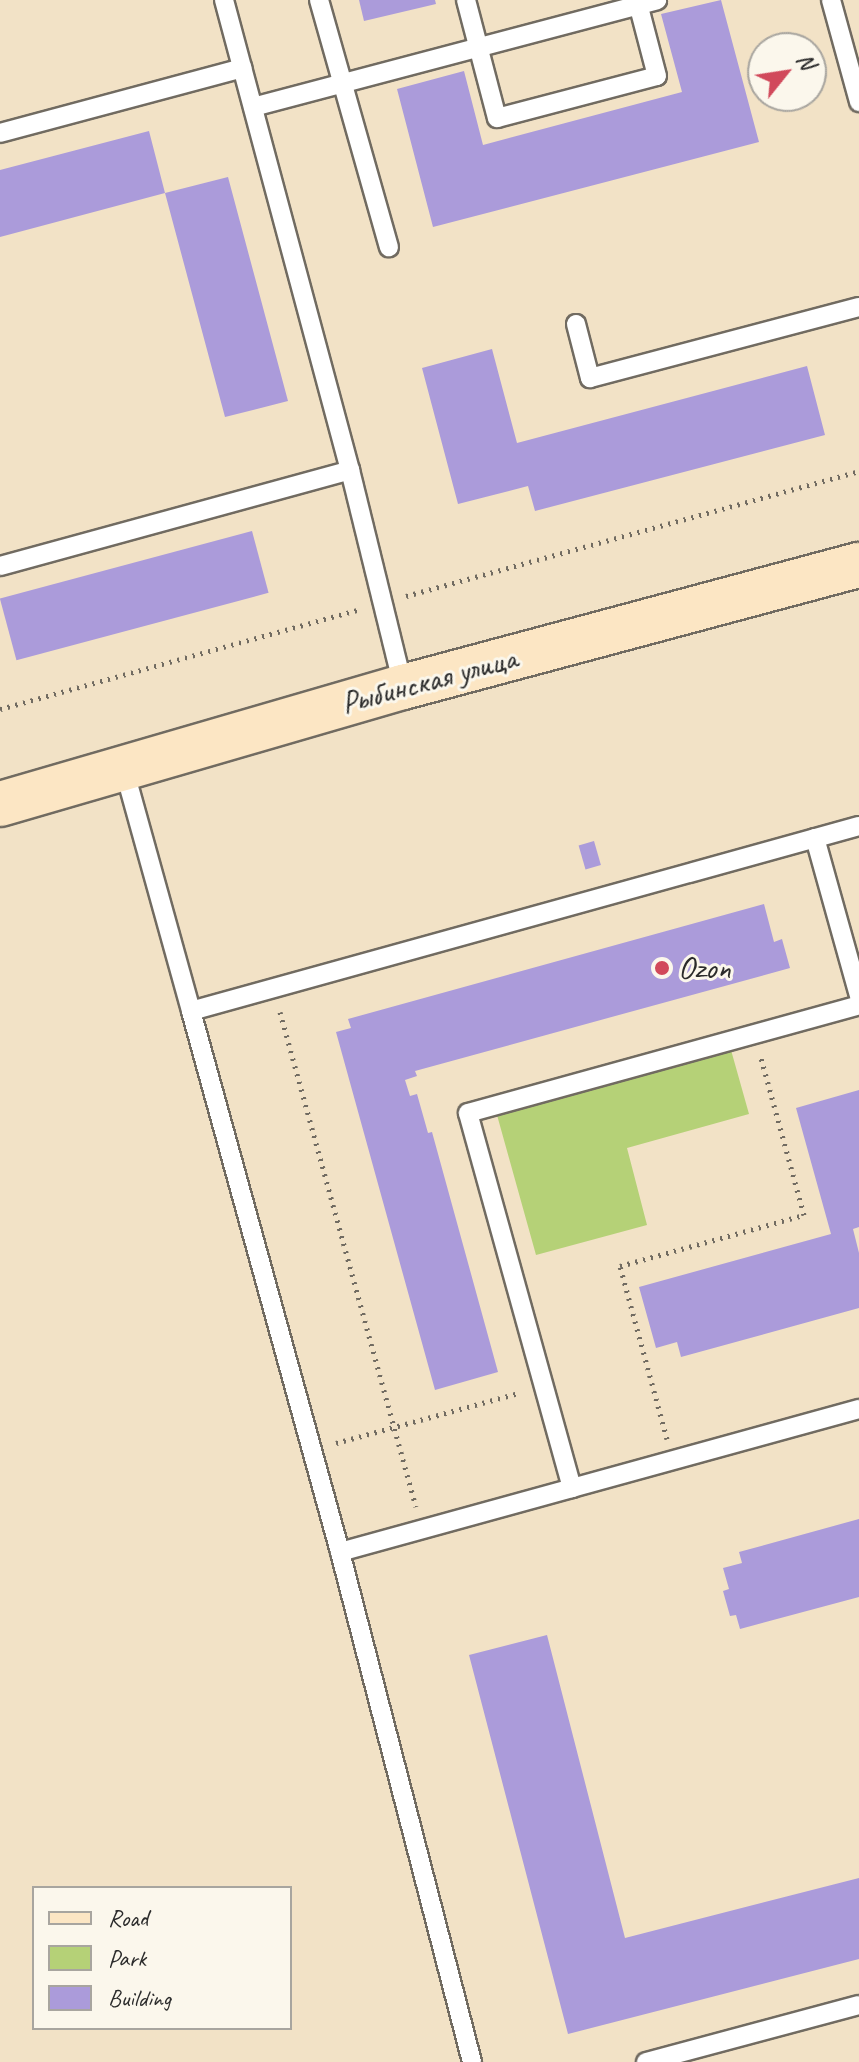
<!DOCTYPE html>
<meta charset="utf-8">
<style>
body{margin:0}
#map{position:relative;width:859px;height:2062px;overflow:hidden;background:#f2e2c6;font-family:Caveat,sans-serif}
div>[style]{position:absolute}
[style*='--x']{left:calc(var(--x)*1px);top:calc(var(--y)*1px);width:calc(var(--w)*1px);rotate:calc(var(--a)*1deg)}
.green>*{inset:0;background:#b5d177}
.building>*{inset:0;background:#ab9bda;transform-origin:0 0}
.path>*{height:5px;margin-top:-2.5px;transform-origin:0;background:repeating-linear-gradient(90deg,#716b61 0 2px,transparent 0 8px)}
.roads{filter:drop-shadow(2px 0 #716b61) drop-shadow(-2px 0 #716b61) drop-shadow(0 2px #716b61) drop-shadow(0 -2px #716b61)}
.service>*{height:18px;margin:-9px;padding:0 9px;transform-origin:9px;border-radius:9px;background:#fff}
.secondary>*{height:44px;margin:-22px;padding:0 22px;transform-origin:22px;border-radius:22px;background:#fce6c4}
.dots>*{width:22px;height:22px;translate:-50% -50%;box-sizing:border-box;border:4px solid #fbf7ec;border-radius:50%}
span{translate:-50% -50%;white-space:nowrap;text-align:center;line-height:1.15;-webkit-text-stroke:6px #fbf7ec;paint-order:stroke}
.street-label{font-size:32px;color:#2b2b2b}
.poi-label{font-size:32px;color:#2b2b2b}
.left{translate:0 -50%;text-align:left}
.legend{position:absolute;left:32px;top:1886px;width:260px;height:144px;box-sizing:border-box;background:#fbf7ec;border:2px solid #a8a59f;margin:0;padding:10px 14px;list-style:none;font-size:24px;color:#2b2b2b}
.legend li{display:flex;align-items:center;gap:16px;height:40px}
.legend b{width:40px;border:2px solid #a8a59f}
.north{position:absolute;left:747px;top:32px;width:80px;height:80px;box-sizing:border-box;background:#fbf7ec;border:2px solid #a8a59f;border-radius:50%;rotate:60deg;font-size:22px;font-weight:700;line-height:32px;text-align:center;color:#2b2b2b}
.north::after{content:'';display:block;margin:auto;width:28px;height:36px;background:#d1495b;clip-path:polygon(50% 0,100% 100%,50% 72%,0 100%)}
</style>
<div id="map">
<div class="green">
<i style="clip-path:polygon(731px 1050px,749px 1114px,627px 1148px,647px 1225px,536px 1255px,497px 1115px)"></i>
</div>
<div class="building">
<i style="clip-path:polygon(359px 0,435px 0,436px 4px,364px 21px)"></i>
<i style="clip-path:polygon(721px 0,759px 142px,433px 227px,397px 89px,464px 71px,483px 145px,682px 92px,661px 14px)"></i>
<i style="clip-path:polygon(149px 131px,165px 193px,228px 177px,288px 401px,225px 417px,165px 193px,0 237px,0 170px)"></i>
<i style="clip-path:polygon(492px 349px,517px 443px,807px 366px,825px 435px,535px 511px,528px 486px,458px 504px,422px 368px)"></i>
<i style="left:252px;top:531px;width:64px;height:261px;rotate:75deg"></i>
<i style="left:594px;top:841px;width:25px;height:16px;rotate:74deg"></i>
<i style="clip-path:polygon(764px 904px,774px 942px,782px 939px,790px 968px,415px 1071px,417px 1076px,405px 1080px,410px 1096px,417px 1094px,428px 1133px,432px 1132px,498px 1372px,435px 1390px,336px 1032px,351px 1028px,348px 1019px)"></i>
<i style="clip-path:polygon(859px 1090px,859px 1227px,853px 1229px,859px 1253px,859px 1308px,681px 1357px,677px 1342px,656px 1348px,639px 1287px,831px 1234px,796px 1108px)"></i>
<i style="clip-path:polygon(859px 1519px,859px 1597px,740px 1629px,736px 1615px,730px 1616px,723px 1591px,729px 1589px,723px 1568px,742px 1563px,739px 1552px)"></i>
<i style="clip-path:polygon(547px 1635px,625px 1938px,859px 1878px,859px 1959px,568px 2034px,469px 1655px)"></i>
</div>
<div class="path">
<i style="--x:406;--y:596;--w:470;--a:-15.4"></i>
<i style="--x:0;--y:709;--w:375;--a:-15.5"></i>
<i style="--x:280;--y:1012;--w:513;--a:74.64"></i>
<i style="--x:667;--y:1439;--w:179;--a:-105.2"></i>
<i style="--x:620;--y:1266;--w:191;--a:-15.5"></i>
<i style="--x:804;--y:1215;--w:163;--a:-105.3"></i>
<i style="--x:336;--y:1443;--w:190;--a:-15.3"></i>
</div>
<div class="roads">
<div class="service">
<i style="--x:224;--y:0;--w:487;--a:75"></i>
<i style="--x:350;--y:470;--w:222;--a:76.2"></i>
<i style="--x:319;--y:0;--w:257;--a:74.2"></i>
<i style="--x:466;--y:0;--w:122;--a:75.3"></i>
<i style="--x:497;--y:118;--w:165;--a:-14.7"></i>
<i style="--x:657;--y:76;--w:79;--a:-104.7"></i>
<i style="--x:831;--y:0;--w:106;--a:74.6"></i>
<i style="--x:253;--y:107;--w:418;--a:-14.8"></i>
<i style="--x:0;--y:133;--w:251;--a:-15"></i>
<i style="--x:576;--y:324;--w:56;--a:75.5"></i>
<i style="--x:590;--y:378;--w:278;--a:-14.8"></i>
<i style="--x:0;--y:566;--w:363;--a:-15.3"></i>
<i style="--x:124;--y:769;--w:251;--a:74.5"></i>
<i style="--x:191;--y:1011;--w:693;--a:-15.48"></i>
<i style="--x:815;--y:838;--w:164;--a:74.4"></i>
<i style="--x:191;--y:1011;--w:561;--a:74.6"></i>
<i style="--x:340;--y:1552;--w:241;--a:-15.4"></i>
<i style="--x:572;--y:1488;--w:389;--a:-105.5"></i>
<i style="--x:468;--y:1113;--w:406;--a:-15.4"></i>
<i style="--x:572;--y:1488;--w:298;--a:-15.4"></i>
<i style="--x:340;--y:1552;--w:527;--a:75.49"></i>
<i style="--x:646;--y:2062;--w:220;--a:-15"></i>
</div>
<div class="secondary">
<i style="--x:0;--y:804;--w:420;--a:-16.2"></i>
<i style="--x:403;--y:687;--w:472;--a:-15"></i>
</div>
</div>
<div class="dots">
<i style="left:662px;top:968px;background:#d1495b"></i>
</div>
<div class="street-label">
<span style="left:429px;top:681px;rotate:-15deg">Рыбинская улица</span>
</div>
<div class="poi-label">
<span class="left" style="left:678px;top:968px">Ozon</span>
</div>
<ul class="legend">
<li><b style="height:10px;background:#fce6c4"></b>Road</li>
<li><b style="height:22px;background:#b5d177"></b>Park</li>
<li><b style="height:22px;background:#ab9bda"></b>Building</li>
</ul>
<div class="north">N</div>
</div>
